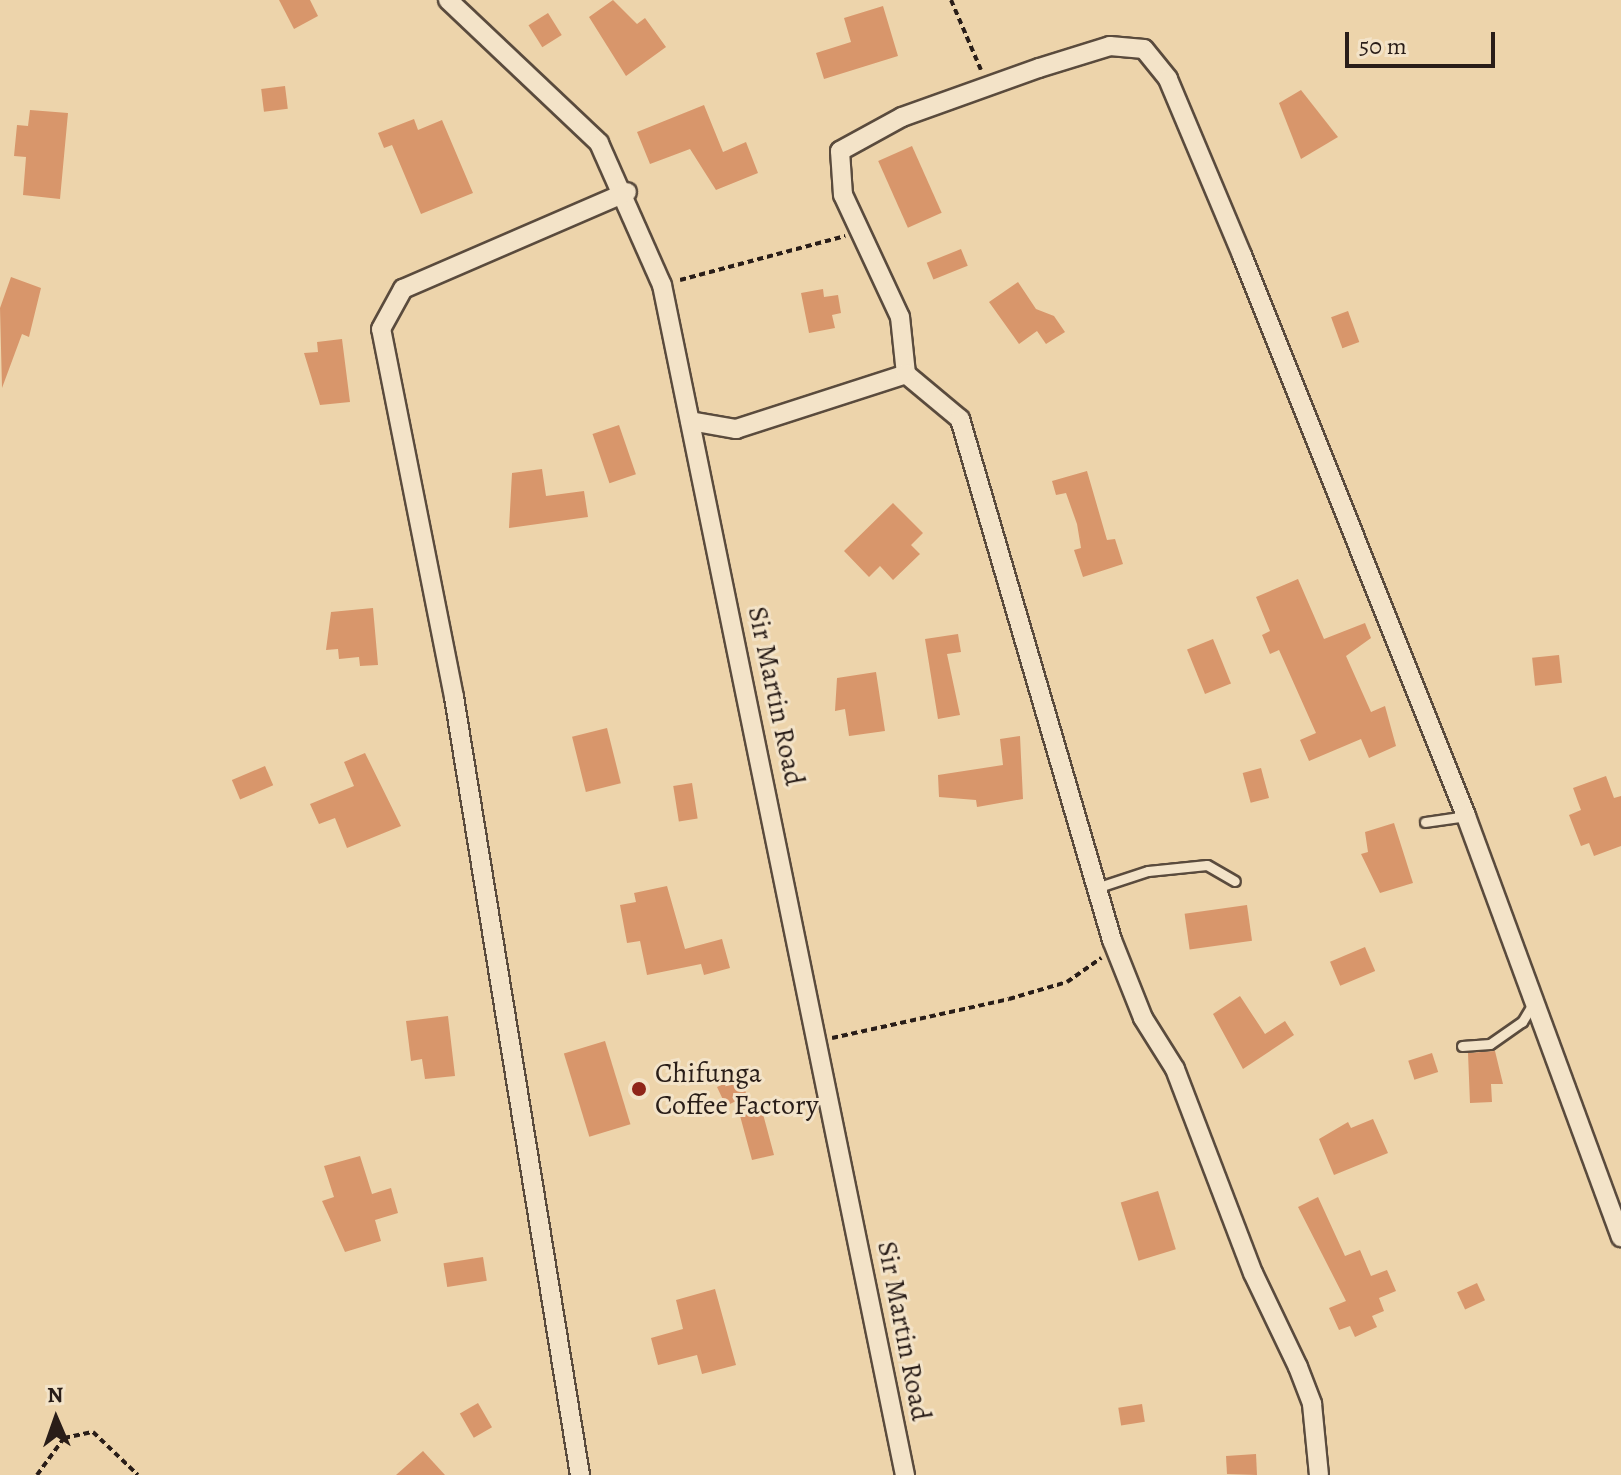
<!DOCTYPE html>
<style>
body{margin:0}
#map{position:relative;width:1621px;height:1475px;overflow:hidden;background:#edd4ab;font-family:Alegreya,serif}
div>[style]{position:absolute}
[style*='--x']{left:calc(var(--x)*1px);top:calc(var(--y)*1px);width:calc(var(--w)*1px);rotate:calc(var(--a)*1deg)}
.building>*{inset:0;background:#d8966b;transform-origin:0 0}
.path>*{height:4px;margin-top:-2px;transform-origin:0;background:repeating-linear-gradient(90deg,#291d18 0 6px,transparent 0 10px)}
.roads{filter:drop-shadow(2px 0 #5a4b3d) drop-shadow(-2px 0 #5a4b3d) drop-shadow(0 2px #5a4b3d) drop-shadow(0 -2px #5a4b3d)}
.lane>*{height:9px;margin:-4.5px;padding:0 4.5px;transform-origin:4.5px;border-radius:4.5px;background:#f3e3c8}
.street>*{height:18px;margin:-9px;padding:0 9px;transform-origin:9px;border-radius:9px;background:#f3e3c8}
.dots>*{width:22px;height:22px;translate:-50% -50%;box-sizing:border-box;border:4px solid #f3e3c8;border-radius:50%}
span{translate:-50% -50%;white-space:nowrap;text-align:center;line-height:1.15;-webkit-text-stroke:6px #f3e3c8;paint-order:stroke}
.street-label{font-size:28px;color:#291d18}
.poi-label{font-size:28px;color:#291d18}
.left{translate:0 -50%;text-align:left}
.north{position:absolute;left:16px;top:1379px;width:80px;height:80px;-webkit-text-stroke:6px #f3e3c8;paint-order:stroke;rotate:358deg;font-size:22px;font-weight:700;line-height:32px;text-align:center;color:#291d18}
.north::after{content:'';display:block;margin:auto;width:28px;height:36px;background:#291d18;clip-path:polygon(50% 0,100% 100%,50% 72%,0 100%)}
.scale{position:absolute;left:1345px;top:32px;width:150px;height:36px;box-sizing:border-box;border:4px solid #291d18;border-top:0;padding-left:10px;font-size:24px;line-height:28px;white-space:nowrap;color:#291d18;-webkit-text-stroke:6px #f3e3c8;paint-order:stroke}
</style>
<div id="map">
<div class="building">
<i style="clip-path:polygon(279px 0,310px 0,318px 16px,294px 29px)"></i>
<i style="clip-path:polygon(613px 0,637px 24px,645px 18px,666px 47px,626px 76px,589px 17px)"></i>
<i style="clip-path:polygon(883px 6px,898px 56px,824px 79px,816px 53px,851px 42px,844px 18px)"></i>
<i style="left:548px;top:13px;width:26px;height:23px;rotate:58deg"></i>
<i style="left:285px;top:86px;width:23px;height:24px;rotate:83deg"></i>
<i style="clip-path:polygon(1301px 90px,1338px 137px,1301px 159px,1279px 103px)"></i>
<i style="clip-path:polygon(704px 105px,723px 152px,746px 142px,758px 173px,716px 190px,690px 149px,650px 164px,637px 132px)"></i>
<i style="clip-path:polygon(30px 110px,68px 113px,60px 199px,23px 195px,26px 157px,14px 156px,17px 125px,28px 126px)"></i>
<i style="clip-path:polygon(414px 119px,418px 130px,442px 120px,473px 193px,421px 214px,392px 145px,384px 148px,378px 133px)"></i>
<i style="left:912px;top:146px;width:73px;height:37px;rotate:66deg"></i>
<i style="left:961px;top:249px;width:18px;height:37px;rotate:68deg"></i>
<i style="clip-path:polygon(11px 277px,41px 288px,29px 337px,22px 334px,2px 388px,0 308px)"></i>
<i style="clip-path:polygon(1018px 282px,1036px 309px,1054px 316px,1065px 332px,1046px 344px,1037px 331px,1019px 344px,989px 302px)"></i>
<i style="clip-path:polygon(823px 289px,824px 297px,838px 295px,841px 313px,832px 315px,835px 328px,809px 333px,801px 293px)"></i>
<i style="left:1348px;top:311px;width:33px;height:18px;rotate:70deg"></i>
<i style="clip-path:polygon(342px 339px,350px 402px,320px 405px,304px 353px,318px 352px,317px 342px)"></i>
<i style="left:619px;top:425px;width:52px;height:28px;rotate:71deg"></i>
<i style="clip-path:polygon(542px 469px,546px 496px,584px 491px,588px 517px,509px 528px,512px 473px)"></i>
<i style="clip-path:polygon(1087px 471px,1107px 540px,1115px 539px,1123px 564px,1083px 577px,1074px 550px,1081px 548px,1077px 524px,1066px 493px,1056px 495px,1052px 481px)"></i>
<i style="clip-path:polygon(893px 503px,923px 533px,911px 545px,920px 554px,893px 580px,880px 566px,869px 577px,844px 551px)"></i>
<i style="clip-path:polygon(1298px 579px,1324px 639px,1365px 623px,1371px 638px,1346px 656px,1371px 712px,1385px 706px,1396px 746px,1369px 758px,1361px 739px,1309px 761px,1300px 740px,1316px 733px,1279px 650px,1270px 654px,1262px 635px,1270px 631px,1256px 597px)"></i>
<i style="clip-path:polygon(373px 608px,378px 665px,360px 666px,359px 657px,339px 659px,338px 649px,326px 650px,331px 612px)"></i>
<i style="clip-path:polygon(958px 634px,961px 652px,947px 654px,960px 715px,938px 719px,925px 639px)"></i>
<i style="left:1213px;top:639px;width:48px;height:28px;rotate:68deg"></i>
<i style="left:1559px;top:655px;width:28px;height:27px;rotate:84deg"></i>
<i style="clip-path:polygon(876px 672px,885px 731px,849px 736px,845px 709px,835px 711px,837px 678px)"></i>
<i style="left:607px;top:728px;width:57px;height:36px;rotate:76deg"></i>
<i style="clip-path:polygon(1020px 736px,1023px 799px,977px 807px,976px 800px,939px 797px,938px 775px,1003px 765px,1000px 739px)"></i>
<i style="clip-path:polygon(365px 753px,401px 826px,347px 848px,335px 818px,319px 824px,310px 804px,354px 786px,344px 762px)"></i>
<i style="left:265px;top:766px;width:21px;height:36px;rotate:67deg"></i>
<i style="left:1261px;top:768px;width:31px;height:19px;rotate:75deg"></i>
<i style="clip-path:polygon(1606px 776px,1614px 798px,1621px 796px,1621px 846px,1594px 856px,1589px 843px,1581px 846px,1569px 815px,1581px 810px,1573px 788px)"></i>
<i style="left:692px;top:783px;width:36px;height:19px;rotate:81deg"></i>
<i style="clip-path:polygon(1394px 823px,1413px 883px,1380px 893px,1361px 854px,1368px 852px,1365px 832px)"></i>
<i style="clip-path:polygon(667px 886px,685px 949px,722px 939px,730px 968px,704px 975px,701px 964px,647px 975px,640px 941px,627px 943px,620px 905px,636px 902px,634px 893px)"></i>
<i style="left:1247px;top:905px;width:36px;height:63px;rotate:82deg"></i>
<i style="left:1365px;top:947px;width:26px;height:38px;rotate:67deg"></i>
<i style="clip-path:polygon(1240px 996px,1265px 1034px,1285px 1021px,1294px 1035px,1243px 1069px,1213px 1014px)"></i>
<i style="clip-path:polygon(448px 1016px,455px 1076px,425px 1079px,422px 1059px,411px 1061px,406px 1021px)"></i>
<i style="left:605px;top:1041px;width:87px;height:43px;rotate:73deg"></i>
<i style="clip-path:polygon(1495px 1051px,1503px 1084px,1491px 1084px,1492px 1102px,1470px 1103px,1468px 1053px)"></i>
<i style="left:1432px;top:1053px;width:20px;height:25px;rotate:72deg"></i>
<i style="clip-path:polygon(739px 1077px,756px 1116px,763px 1114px,774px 1155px,752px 1160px,736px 1101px,726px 1106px,717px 1087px)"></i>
<i style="clip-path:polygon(1373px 1119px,1388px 1153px,1334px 1175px,1319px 1139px,1348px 1122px,1351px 1128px)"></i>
<i style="clip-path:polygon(360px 1156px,372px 1194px,391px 1188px,398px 1213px,375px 1220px,381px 1241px,345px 1252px,322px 1201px,334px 1197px,324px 1166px)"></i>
<i style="left:1158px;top:1191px;width:61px;height:39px;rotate:73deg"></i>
<i style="clip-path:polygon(1318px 1197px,1345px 1256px,1360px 1250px,1371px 1276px,1387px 1270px,1396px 1291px,1379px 1298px,1384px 1311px,1372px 1316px,1377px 1327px,1355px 1337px,1350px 1326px,1339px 1330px,1329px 1308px,1346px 1301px,1298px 1207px)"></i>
<i style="left:483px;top:1257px;width:24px;height:40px;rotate:81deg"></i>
<i style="left:1477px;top:1283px;width:19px;height:22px;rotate:65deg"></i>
<i style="clip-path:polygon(715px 1289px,736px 1365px,702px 1374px,697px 1355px,658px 1365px,651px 1338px,683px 1329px,676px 1300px)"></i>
<i style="left:478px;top:1403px;width:28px;height:21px;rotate:60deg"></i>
<i style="left:1142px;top:1404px;width:18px;height:24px;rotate:81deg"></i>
<i style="clip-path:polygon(423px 1451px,445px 1475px,396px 1475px)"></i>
<i style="clip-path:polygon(1256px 1454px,1257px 1475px,1227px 1474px,1226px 1456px)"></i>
</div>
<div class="path">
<i style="--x:951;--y:0;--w:76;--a:66.8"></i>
<i style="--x:680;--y:280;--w:171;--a:-14.9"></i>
<i style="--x:832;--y:1038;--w:181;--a:-12.4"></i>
<i style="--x:1009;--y:999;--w:60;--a:-16.3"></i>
<i style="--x:1067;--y:982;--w:42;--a:-35.2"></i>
<i style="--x:37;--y:1475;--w:46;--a:-53.9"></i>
<i style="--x:64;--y:1438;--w:30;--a:-12"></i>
<i style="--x:93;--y:1432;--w:62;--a:43.7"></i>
</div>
<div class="roads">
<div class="lane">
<i style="--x:1425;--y:822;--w:41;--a:-8.3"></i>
<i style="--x:1102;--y:886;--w:48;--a:-18.1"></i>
<i style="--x:1148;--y:871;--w:59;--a:-5.8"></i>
<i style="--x:1207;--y:865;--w:32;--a:30"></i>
<i style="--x:1462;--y:1046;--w:28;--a:-4"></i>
<i style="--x:1490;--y:1044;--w:39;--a:-35"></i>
<i style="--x:1522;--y:1022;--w:23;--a:-59"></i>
</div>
<div class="street">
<i style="--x:448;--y:0;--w:208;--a:43.4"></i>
<i style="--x:599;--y:143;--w:155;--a:66.1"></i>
<i style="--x:662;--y:285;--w:1215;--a:78.46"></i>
<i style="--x:906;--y:374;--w:57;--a:-96"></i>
<i style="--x:900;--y:317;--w:135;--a:-115"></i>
<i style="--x:843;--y:195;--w:44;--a:-93.9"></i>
<i style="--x:840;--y:151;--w:71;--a:-28.7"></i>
<i style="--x:902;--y:117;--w:145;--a:-19.7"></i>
<i style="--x:1039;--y:68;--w:74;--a:-17.2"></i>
<i style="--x:1110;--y:46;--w:34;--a:5"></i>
<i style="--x:1144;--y:49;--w:38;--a:51"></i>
<i style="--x:1168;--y:79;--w:191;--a:67.2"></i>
<i style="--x:1242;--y:255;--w:604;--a:68.23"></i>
<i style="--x:1466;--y:816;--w:449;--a:69.8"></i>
<i style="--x:690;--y:421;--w:47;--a:9.9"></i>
<i style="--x:736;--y:429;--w:179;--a:-17.9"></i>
<i style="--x:906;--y:374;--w:70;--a:39.8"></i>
<i style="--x:960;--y:419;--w:543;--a:73.74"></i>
<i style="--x:1112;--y:940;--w:84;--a:68.3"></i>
<i style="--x:1143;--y:1018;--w:60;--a:57.9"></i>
<i style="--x:1175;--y:1069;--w:218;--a:69.1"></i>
<i style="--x:1253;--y:1273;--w:104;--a:64.4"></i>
<i style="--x:1298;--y:1367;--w:40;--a:69"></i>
<i style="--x:1312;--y:1404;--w:71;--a:84.4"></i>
<i style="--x:580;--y:1475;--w:788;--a:-99.2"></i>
<i style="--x:454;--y:697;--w:375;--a:-101.2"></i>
<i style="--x:381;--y:329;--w:46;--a:-61.2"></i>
<i style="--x:403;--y:289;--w:244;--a:-23.4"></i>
</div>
</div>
<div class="dots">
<i style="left:639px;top:1089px;background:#8f2418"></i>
</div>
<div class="street-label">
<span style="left:776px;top:696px;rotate:78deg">Sir Martin Road</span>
<span style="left:904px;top:1331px;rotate:79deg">Sir Martin Road</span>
</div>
<div class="poi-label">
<span class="left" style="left:655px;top:1089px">Chifunga<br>Coffee Factory</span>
</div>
<div class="north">N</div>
<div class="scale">50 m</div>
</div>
